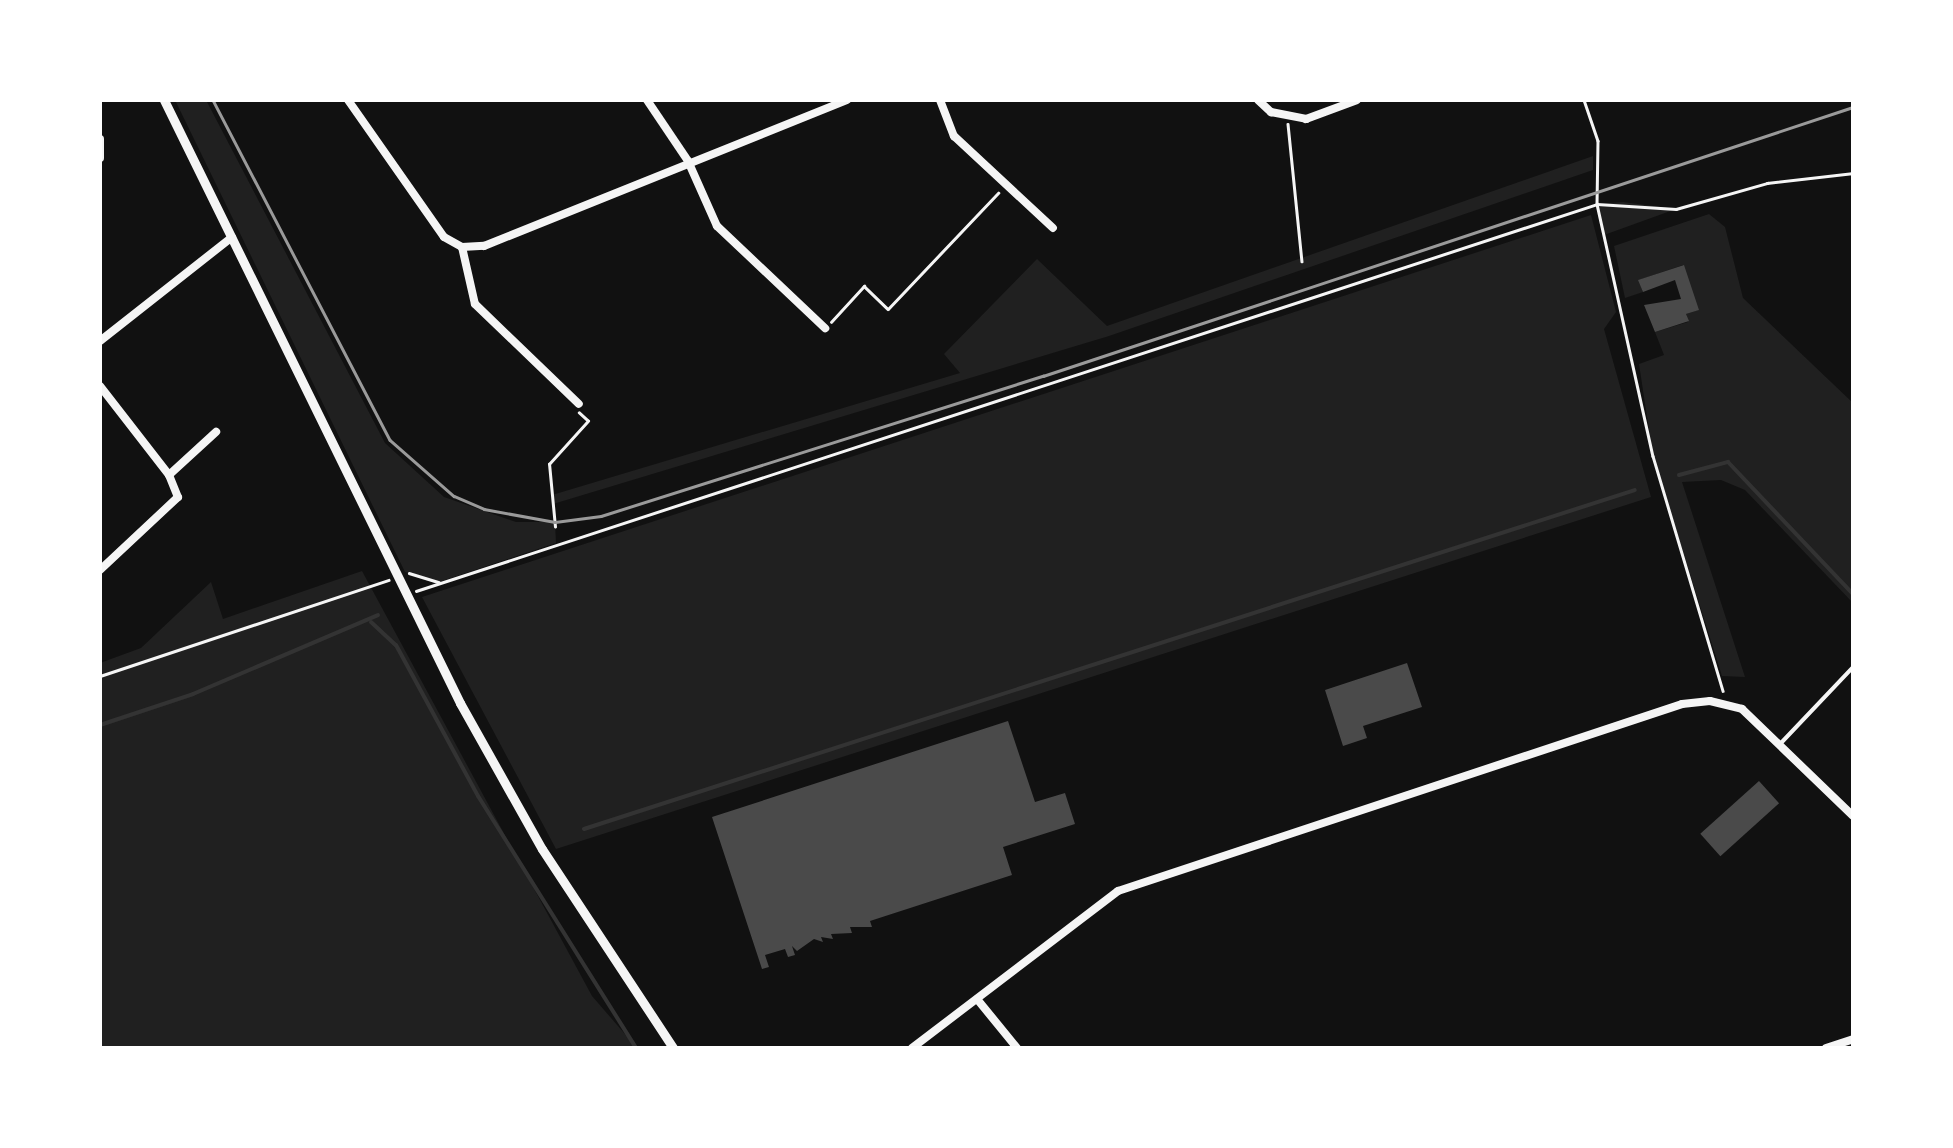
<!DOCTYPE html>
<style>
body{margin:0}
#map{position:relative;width:1953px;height:1148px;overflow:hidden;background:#111;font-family:Commissioner,sans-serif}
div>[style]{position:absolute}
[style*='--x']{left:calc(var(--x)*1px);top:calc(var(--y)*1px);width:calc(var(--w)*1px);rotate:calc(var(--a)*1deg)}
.green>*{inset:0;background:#202020}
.stream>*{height:4px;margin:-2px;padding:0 2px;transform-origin:2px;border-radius:2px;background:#333}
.building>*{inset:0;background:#4a4a4a;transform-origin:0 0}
.path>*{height:2.5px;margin:-1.25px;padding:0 1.25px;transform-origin:1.25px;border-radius:1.25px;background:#f5f5f5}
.service>*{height:4px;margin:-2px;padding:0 2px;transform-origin:2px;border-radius:2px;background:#f5f5f5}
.minor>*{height:8px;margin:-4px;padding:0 4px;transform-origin:4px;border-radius:4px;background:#f5f5f5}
.tertiary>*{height:9px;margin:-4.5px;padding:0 4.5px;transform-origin:4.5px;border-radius:4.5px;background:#f5f5f5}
.tram>*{height:2.5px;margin:-1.25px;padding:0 1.25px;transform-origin:1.25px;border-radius:1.25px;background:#9a9a9a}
span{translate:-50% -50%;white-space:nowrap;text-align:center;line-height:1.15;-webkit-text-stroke:8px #fff;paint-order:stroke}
.frame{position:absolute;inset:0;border:102px solid #fff;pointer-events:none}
</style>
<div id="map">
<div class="green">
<i style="clip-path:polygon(175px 100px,206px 100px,385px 443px,444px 497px,516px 522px,555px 522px,556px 543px,439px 582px,405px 572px)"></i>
<i style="clip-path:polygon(1593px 156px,1593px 170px,1109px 336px,553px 504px,552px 495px,960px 373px,944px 354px,1037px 259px,1107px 326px)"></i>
<i style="clip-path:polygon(1623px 202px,1676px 209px,1604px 235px,1597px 204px)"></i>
<i style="clip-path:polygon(1709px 214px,1725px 227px,1743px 298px,1853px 403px,1853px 603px,1745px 490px,1721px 480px,1682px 482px,1745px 677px,1722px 676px,1653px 456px,1639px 364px,1664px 355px,1655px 332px,1688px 322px,1686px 314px,1698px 310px,1683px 265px,1639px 280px,1643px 292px,1625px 298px,1614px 246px)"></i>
<i style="clip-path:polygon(1591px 215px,1616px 312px,1604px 329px,1651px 497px,556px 849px,422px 597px)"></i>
<i style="clip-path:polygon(362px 571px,592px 996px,637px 1048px,100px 1048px,100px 663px,141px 648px,211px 582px,223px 619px)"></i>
</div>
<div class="stream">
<i style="--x:1679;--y:475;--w:51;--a:-14.9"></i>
<i style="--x:1728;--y:462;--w:182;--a:46.6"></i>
<i style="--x:371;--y:622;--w:34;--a:43"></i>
<i style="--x:396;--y:645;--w:172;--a:61.5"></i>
<i style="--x:478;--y:796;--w:297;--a:57.9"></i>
<i style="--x:100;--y:725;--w:98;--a:-18.4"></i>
<i style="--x:193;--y:694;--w:201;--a:-23.1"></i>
<i style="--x:584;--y:829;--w:1104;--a:-17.88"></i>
</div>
<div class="building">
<i style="clip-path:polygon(1684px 265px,1699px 310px,1686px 314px,1689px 321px,1655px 332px,1644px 305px,1681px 299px,1675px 280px,1643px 292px,1638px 280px)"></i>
<i style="clip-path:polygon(1407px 663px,1422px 707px,1363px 726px,1367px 738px,1343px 746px,1325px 690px)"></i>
<i style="clip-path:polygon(1008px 721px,1035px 802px,1065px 793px,1075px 824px,1003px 847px,1012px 875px,870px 921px,872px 927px,850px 927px,852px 933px,831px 934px,833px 939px,821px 937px,823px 942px,814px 939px,797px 951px,792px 946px,795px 955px,788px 957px,785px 949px,765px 955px,769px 967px,762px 969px,712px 817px)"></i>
<i style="left:1759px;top:781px;width:30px;height:79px;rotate:48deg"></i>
</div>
<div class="path">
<i style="--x:1584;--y:100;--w:43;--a:71.1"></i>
<i style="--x:1598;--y:141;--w:63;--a:90.9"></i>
<i style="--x:1597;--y:204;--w:258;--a:77.5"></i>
<i style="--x:1653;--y:456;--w:245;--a:73.4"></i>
<i style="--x:1288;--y:124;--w:138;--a:84.2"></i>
<i style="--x:831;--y:322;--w:49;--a:-47.5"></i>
<i style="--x:864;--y:286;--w:33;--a:44"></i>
<i style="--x:888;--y:309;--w:160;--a:-46.5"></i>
<i style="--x:555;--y:527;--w:63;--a:-95.4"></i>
<i style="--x:549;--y:464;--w:58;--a:-47.8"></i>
<i style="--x:588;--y:421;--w:12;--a:-138"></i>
<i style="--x:409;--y:573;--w:31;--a:17"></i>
<i style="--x:416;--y:591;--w:1243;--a:-18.14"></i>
<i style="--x:1597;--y:204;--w:79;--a:3.6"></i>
<i style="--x:1676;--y:209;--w:95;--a:-15.9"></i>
<i style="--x:1767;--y:183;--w:87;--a:-6.6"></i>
<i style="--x:100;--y:676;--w:304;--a:-18.4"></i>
</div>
<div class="service">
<i style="--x:1781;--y:743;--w:105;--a:-46.5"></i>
</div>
<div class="minor">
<i style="--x:348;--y:100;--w:167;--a:55"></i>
<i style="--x:444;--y:237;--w:21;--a:29"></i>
<i style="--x:462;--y:247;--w:22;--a:-3"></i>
<i style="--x:484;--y:246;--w:391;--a:-21.9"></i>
<i style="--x:647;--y:100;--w:73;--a:56.1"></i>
<i style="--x:688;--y:161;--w:71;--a:66"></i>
<i style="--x:717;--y:226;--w:149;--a:43.4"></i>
<i style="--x:940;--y:100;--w:39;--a:69"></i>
<i style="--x:954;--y:136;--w:135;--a:42.9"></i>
<i style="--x:1258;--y:100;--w:18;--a:43"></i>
<i style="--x:1271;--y:112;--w:36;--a:11"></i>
<i style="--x:1306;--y:119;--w:54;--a:-20.4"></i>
<i style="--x:100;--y:139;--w:19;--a:90"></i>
<i style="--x:462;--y:247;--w:58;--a:77.2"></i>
<i style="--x:475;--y:304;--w:144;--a:43.9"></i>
<i style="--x:100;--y:341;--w:168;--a:-38.2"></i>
<i style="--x:100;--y:386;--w:113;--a:52.2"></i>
<i style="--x:169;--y:475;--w:24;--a:68"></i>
<i style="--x:178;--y:497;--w:107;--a:136.9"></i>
<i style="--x:169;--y:475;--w:64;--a:-42.5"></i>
<i style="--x:977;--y:999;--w:63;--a:50.8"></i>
<i style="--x:912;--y:1048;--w:259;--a:-37.3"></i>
<i style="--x:1118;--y:891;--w:594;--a:-18.34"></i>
<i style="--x:1682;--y:704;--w:28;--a:-6"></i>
<i style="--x:1710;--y:701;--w:33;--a:14"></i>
<i style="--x:1742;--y:709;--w:154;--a:43.9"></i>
<i style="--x:1826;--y:1048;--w:28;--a:-18"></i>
</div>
<div class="tertiary">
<i style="--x:164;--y:100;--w:672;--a:63.85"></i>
<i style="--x:460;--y:703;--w:167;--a:60.7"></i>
<i style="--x:542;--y:849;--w:238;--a:56.6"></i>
</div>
<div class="tram">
<i style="--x:213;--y:100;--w:383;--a:62.5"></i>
<i style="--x:390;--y:440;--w:85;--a:41.2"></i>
<i style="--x:454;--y:496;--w:33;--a:23"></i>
<i style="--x:484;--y:509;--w:72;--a:10.4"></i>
<i style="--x:555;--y:522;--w:46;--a:-7.4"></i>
<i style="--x:601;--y:516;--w:464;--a:-17.6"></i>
<i style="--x:1043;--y:376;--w:853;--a:-18.37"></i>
</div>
<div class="frame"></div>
</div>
